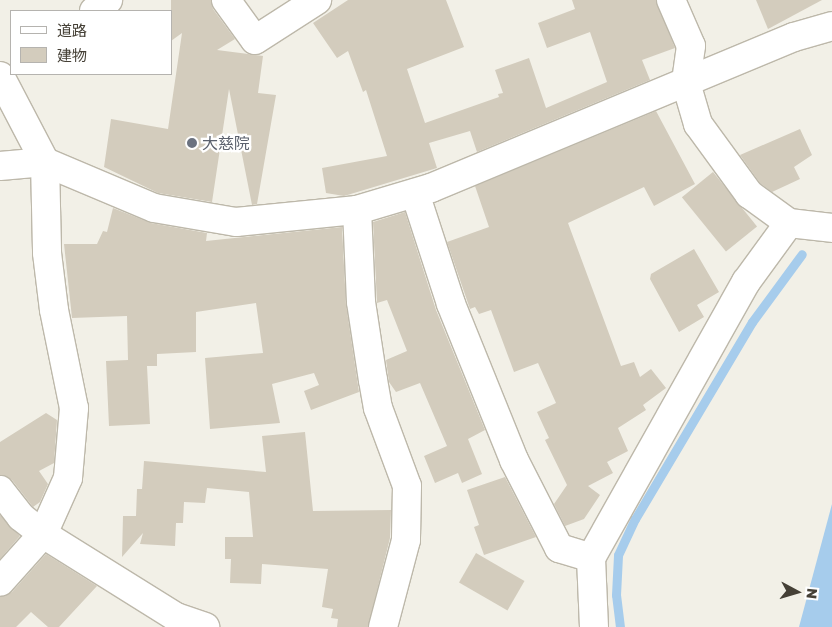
<!DOCTYPE html>
<meta charset="utf-8">
<style>
body{margin:0}
#map{position:relative;width:832px;height:627px;overflow:hidden;background:#f2f0e7;font-family:"Golos Text","Noto Sans JP",sans-serif}
div>[style]{position:absolute}
[style*='--x']{left:calc(var(--x)*1px);top:calc(var(--y)*1px);width:calc(var(--w)*1px);rotate:calc(var(--a)*1deg)}
.water>*{inset:0;background:#a6ccec}
.stream>*{height:9px;margin:-4.5px;padding:0 4.5px;transform-origin:4.5px;border-radius:4.5px;background:#a6ccec}
.building>*{inset:0;background:#d3ccbd;transform-origin:0 0}
.roads{filter:drop-shadow(1px 0 #bdb8aa) drop-shadow(-1px 0 #bdb8aa) drop-shadow(0 1px #bdb8aa) drop-shadow(0 -1px #bdb8aa)}
.minor>*{height:28px;margin:-14px;padding:0 14px;transform-origin:14px;border-radius:14px;background:#fff}
.dots>*{width:14px;height:14px;translate:-50% -50%;box-sizing:border-box;border:2px solid #fff;border-radius:50%}
span{translate:-50% -50%;white-space:nowrap;text-align:center;line-height:1.15;-webkit-text-stroke:4.5px #fff;paint-order:stroke}
.worship-label{font-size:16px;color:#5b616d}
.left{translate:0 -50%;text-align:left}
.legend{position:absolute;left:10px;top:10px;width:162px;height:65px;box-sizing:border-box;background:#fff;border:1px solid #b5b3af;margin:0;padding:6px 9px;list-style:none;font-size:15px;color:#454036}
.legend li{display:flex;align-items:center;gap:10px;height:25px}
.legend b{width:25px;border:1px solid #b5b3af}
.north{position:absolute;left:772px;top:567px;width:50px;height:50px;-webkit-text-stroke:4px #fff;paint-order:stroke;rotate:96deg;font-size:14px;font-weight:700;line-height:20px;text-align:center;color:#454036}
.north::after{content:'';display:block;margin:auto;width:18px;height:22px;background:#454036;clip-path:polygon(50% 0,100% 100%,50% 72%,0 100%)}
</style>
<div id="map">
<div class="water">
<i style="clip-path:polygon(832px 504px,832px 627px,799px 627px)"></i>
</div>
<div class="stream">
<i style="--x:620;--y:627;--w:32;--a:-97"></i>
<i style="--x:616;--y:595;--w:40;--a:-87.1"></i>
<i style="--x:618;--y:555;--w:40;--a:-65"></i>
<i style="--x:635;--y:519;--w:229;--a:-59.3"></i>
<i style="--x:752;--y:322;--w:84;--a:-53.7"></i>
</div>
<div class="building">
<i style="clip-path:polygon(171px 0,211px 0,213px 9px,235px 39px,217px 50px,263px 56px,258px 93px,276px 95px,257px 204px,252px 205px,229px 89px,212px 202px,158px 193px,104px 167px,111px 119px,168px 129px,182px 33px,171px 41px)"></i>
<i style="clip-path:polygon(348px 0,446px 0,464px 47px,407px 69px,425px 123px,499px 97px,498px 94px,503px 93px,495px 70px,529px 58px,546px 108px,607px 82px,590px 32px,547px 48px,538px 23px,575px 9px,572px 0,656px 0,675px 48px,642px 60px,650px 80px,477px 152px,470px 131px,429px 143px,437px 168px,344px 196px,326px 193px,322px 168px,387px 156px,366px 90px,363px 92px,348px 51px,337px 58px,313px 23px)"></i>
<i style="clip-path:polygon(756px 0,822px 0,768px 29px)"></i>
<i style="clip-path:polygon(656px 111px,695px 184px,654px 206px,644px 187px,568px 223px,621px 366px,634px 362px,640px 377px,651px 369px,666px 388px,643px 405px,646px 410px,618px 428px,628px 451px,607px 462px,613px 473px,588px 486px,600px 495px,584px 519px,565px 526px,554px 504px,567px 485px,545px 440px,549px 438px,537px 412px,556px 403px,538px 363px,514px 372px,491px 310px,479px 314px,475px 307px,470px 309px,447px 242px,489px 227px,475px 186px)"></i>
<i style="clip-path:polygon(800px 129px,812px 155px,794px 167px,800px 179px,772px 192px,760px 183px,740px 155px)"></i>
<i style="left:713px;top:172px;width:70px;height:40px;rotate:51deg"></i>
<i style="clip-path:polygon(113px 208px,151px 223px,207px 233px,206px 241px,342px 227px,346px 304px,359px 392px,311px 410px,304px 391px,319px 385px,314px 373px,272px 384px,280px 423px,210px 429px,205px 358px,263px 353px,256px 303px,196px 312px,196px 352px,157px 354px,157px 366px,147px 366px,150px 424px,109px 426px,106px 361px,128px 360px,127px 316px,72px 318px,64px 244px,97px 244px,103px 231px,107px 232px)"></i>
<i style="clip-path:polygon(405px 212px,436px 310px,485px 430px,468px 439px,482px 474px,462px 483px,458px 473px,435px 483px,424px 456px,447px 446px,420px 383px,396px 392px,389px 382px,386px 360px,407px 351px,387px 300px,377px 303px,373px 222px)"></i>
<i style="clip-path:polygon(694px 249px,719px 292px,697px 305px,704px 317px,679px 332px,650px 279px,651px 274px)"></i>
<i style="clip-path:polygon(46px 413px,57px 420px,54px 463px,39px 471px,48px 484px,40px 502px,33px 507px,12px 480px,0 475px,0 442px)"></i>
<i style="clip-path:polygon(305px 432px,313px 511px,391px 510px,390px 538px,368px 627px,337px 627px,338px 619px,331px 618px,333px 609px,322px 607px,328px 569px,262px 564px,261px 584px,230px 583px,231px 559px,225px 559px,225px 537px,253px 537px,249px 492px,207px 488px,205px 503px,184px 502px,183px 523px,176px 523px,175px 546px,140px 544px,143px 533px,122px 557px,123px 516px,136px 516px,137px 489px,142px 489px,144px 461px,266px 472px,262px 436px)"></i>
<i style="clip-path:polygon(505px 477px,536px 537px,484px 555px,474px 527px,479px 525px,467px 490px)"></i>
<i style="clip-path:polygon(0 515px,20px 536px,0 559px)"></i>
<i style="left:476px;top:553px;width:56px;height:34px;rotate:30deg"></i>
<i style="clip-path:polygon(46px 554px,97px 586px,59px 627px,48px 627px,31px 612px,16px 627px,0 627px,0 597px,12px 592px)"></i>
</div>
<div class="roads">
<div class="minor">
<i style="--x:226;--y:0;--w:49;--a:54.1"></i>
<i style="--x:255;--y:40;--w:74;--a:-32.8"></i>
<i style="--x:671;--y:0;--w:50;--a:66.5"></i>
<i style="--x:691;--y:46;--w:37;--a:98"></i>
<i style="--x:686;--y:83;--w:43;--a:73.7"></i>
<i style="--x:698;--y:124;--w:87;--a:53.9"></i>
<i style="--x:749;--y:194;--w:49;--a:35.9"></i>
<i style="--x:94;--y:11;--w:18;--a:-38"></i>
<i style="--x:0;--y:76;--w:97;--a:62.4"></i>
<i style="--x:45;--y:162;--w:91;--a:88.7"></i>
<i style="--x:47;--y:253;--w:57;--a:83"></i>
<i style="--x:54;--y:310;--w:100;--a:78.5"></i>
<i style="--x:74;--y:408;--w:70;--a:94.9"></i>
<i style="--x:68;--y:478;--w:61;--a:114.1"></i>
<i style="--x:43;--y:534;--w:64;--a:131.9"></i>
<i style="--x:0;--y:166;--w:45;--a:-5.1"></i>
<i style="--x:45;--y:162;--w:118;--a:22.9"></i>
<i style="--x:154;--y:208;--w:83;--a:9.7"></i>
<i style="--x:236;--y:222;--w:122;--a:-5.7"></i>
<i style="--x:357;--y:210;--w:77;--a:-16.6"></i>
<i style="--x:431;--y:188;--w:393;--a:-22.6"></i>
<i style="--x:794;--y:37;--w:40;--a:-16"></i>
<i style="--x:415;--y:193;--w:117;--a:72"></i>
<i style="--x:451;--y:304;--w:168;--a:68"></i>
<i style="--x:514;--y:460;--w:99;--a:62.9"></i>
<i style="--x:559;--y:548;--w:34;--a:17"></i>
<i style="--x:357;--y:210;--w:92;--a:87.5"></i>
<i style="--x:361;--y:302;--w:79;--a:81.3"></i>
<i style="--x:373;--y:380;--w:28;--a:80"></i>
<i style="--x:378;--y:408;--w:83;--a:69.6"></i>
<i style="--x:407;--y:486;--w:54;--a:91.1"></i>
<i style="--x:406;--y:540;--w:90;--a:104.8"></i>
<i style="--x:0;--y:490;--w:34;--a:52"></i>
<i style="--x:21;--y:517;--w:28;--a:38"></i>
<i style="--x:43;--y:534;--w:157;--a:32"></i>
<i style="--x:176;--y:617;--w:31;--a:19"></i>
<i style="--x:594;--y:627;--w:69;--a:-92.5"></i>
<i style="--x:591;--y:558;--w:317;--a:-60.7"></i>
<i style="--x:746;--y:282;--w:73;--a:-53.9"></i>
<i style="--x:789;--y:223;--w:43;--a:6.6"></i>
</div>
</div>
<div class="dots">
<i style="left:192px;top:143px;background:#6b7280"></i>
</div>
<div class="worship-label">
<span class="left" style="left:202px;top:143px">大慈院</span>
</div>
<ul class="legend">
<li><b style="height:6px;background:#fff"></b>道路</li>
<li><b style="height:14px;background:#d3ccbd"></b>建物</li>
</ul>
<div class="north">N</div>
</div>
